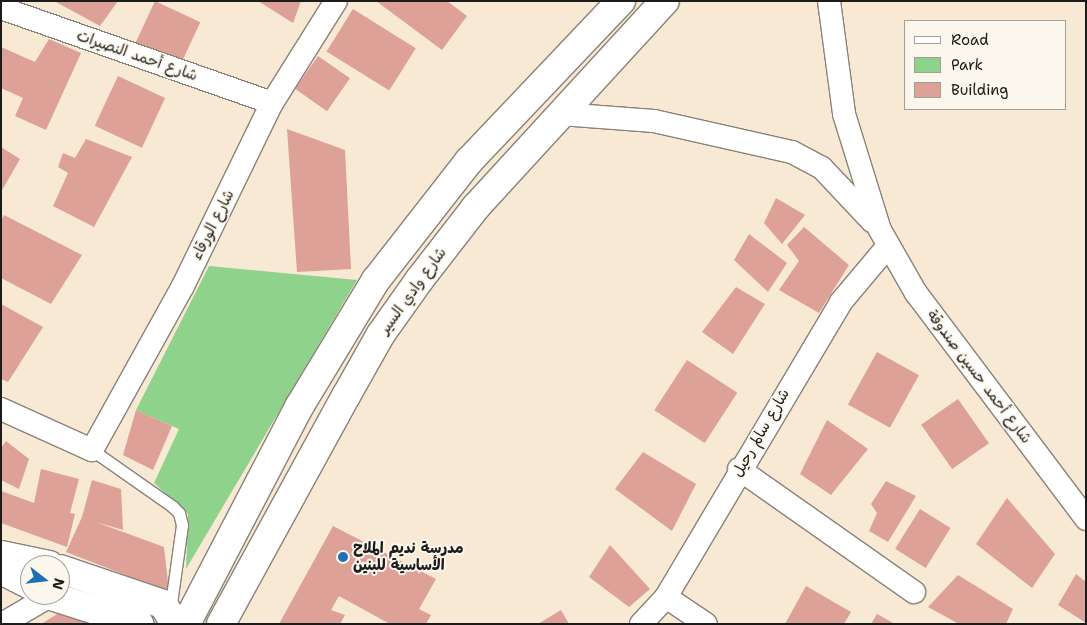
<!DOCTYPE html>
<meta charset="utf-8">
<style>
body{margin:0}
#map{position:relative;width:1087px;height:625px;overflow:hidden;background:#f8e9d5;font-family:"Shantell Sans","Playpen Sans Arabic",sans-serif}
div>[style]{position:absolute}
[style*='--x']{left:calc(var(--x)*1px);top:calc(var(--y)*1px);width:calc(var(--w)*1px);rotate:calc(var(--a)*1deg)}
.green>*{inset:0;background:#8ed28b}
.building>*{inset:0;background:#dda198;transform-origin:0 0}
.roads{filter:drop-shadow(1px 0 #8a8278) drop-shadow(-1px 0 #8a8278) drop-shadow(0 1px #8a8278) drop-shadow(0 -1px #8a8278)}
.lane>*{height:11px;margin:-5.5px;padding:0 5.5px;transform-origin:5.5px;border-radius:5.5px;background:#fff}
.street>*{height:22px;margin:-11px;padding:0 11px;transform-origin:11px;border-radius:11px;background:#fff}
.secondary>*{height:28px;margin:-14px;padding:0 14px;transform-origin:14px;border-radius:14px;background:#fff}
.dots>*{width:14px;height:14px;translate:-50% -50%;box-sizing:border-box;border:2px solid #fbf7ec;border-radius:50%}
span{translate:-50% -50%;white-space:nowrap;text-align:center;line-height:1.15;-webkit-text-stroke:4px #fbf7ec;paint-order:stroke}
.street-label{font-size:15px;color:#1c1c1c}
.poi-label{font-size:15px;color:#1c1c1c;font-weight:700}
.left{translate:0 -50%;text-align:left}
.frame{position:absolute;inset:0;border:2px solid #1c1c1c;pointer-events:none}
.legend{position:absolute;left:904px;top:20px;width:162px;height:90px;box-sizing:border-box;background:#fbf7ec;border:1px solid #a29f99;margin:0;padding:6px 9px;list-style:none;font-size:15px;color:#1c1c1c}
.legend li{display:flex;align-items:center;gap:10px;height:25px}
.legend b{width:25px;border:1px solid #a29f99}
.north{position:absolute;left:20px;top:555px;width:50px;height:50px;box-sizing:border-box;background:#fbf7ec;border:1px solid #a29f99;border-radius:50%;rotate:106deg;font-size:14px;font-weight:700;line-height:20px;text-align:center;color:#1c1c1c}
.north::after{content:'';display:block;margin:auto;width:18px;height:22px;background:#1f6fb2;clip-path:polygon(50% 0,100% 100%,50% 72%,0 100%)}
</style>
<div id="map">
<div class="green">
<i style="clip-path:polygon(209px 266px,357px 280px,186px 569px,188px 514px,154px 483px,179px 429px,136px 410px)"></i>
</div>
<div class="building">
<i style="clip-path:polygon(54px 1px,118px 1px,100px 26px)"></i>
<i style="left:155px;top:1px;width:50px;height:46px;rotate:25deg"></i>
<i style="clip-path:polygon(258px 1px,301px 1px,293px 23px)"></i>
<i style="clip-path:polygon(376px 1px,447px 1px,467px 16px,442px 50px)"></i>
<i style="left:353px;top:9px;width:74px;height:50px;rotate:32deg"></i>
<i style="clip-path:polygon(49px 39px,81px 53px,46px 130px,15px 116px,23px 98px,1px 88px,1px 47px,35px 62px)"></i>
<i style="left:318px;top:56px;width:39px;height:40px;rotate:35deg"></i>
<i style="left:118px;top:76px;width:52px;height:55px;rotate:25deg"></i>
<i style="clip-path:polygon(287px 129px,345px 150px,351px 269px,297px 272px)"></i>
<i style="clip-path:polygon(86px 139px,132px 157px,94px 227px,53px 206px,68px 173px,58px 167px,63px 153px,75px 158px)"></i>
<i style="clip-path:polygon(1px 147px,20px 159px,1px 192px)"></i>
<i style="clip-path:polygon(776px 198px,805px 215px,782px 244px,764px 223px)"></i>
<i style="clip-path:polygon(4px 215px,82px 255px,51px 304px,1px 278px,1px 221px)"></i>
<i style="clip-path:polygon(804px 227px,849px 265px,819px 313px,779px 290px,799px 261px,787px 245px)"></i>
<i style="clip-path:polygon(749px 234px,787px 263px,768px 292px,734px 260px)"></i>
<i style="clip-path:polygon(736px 287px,765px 304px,733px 354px,702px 332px)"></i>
<i style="clip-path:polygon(1px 304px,43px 327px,8px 382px,1px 379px)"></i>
<i style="left:877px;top:352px;width:48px;height:60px;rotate:29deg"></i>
<i style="left:687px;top:360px;width:60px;height:60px;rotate:33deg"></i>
<i style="left:958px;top:399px;width:54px;height:45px;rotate:55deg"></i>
<i style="clip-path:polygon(136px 410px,172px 426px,153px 470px,123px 455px)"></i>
<i style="clip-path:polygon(827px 420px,868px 449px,831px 495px,800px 474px)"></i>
<i style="clip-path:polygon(6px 441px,29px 459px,19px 489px,1px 480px,1px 448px)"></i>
<i style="clip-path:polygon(643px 452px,696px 484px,672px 531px,615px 489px)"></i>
<i style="clip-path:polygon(41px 469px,79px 479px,70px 513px,75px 514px,67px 547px,1px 523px,1px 491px,34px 503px)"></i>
<i style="clip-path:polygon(92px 480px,121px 489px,123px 530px,96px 522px,164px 547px,169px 592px,66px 552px,82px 517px)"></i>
<i style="clip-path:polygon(886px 481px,916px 496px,888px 542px,869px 531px,877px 513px,871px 504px)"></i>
<i style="clip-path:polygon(1007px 498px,1055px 554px,1032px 588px,976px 544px)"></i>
<i style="left:920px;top:509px;width:36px;height:47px;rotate:32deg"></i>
<i style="clip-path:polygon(333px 526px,436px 579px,419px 609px,431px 615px,426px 624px,390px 624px,339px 596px,331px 610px,345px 615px,340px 624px,279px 624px)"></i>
<i style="clip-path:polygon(610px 545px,650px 589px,629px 607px,589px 577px)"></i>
<i style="clip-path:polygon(1076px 574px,1086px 582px,1086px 623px,1058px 605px)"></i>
<i style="clip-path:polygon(958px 575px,1013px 609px,1006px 624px,959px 624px,928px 607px)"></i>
<i style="clip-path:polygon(806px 586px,851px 612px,844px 624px,785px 624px)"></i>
<i style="clip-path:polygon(67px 608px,115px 624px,41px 624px)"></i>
<i style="clip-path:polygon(561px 610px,569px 624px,538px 624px)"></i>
<i style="clip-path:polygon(877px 614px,895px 624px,871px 624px)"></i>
</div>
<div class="roads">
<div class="lane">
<i style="--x:92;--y:450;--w:98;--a:35"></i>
<i style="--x:172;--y:506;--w:10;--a:45"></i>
<i style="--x:179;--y:513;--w:12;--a:76"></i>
<i style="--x:182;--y:525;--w:86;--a:98"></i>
</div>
<div class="street">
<i style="--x:829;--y:1;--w:114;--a:82.4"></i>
<i style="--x:844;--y:114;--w:121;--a:72.8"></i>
<i style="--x:880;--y:230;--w:73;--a:60.3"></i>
<i style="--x:916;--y:293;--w:283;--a:53"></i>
<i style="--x:1;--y:8;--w:287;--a:19.3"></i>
<i style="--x:561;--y:114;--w:93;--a:4.3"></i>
<i style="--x:654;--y:121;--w:141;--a:12.7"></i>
<i style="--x:792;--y:152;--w:34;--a:28"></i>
<i style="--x:822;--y:168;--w:73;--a:46.7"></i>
<i style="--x:1;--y:409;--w:100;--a:24.3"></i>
<i style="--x:92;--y:450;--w:188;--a:-61"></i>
<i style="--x:183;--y:286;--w:203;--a:-64.1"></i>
<i style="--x:272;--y:103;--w:120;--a:-57.9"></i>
<i style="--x:739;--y:469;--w:214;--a:35.1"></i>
<i style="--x:666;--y:597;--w:48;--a:34"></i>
<i style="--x:2;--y:624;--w:56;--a:-30.3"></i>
<i style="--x:641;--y:624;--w:37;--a:-47"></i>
<i style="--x:666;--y:597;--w:343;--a:-59.3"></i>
<i style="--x:841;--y:302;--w:73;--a:-50"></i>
</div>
<div class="secondary">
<i style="--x:1;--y:555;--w:49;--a:11.8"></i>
<i style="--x:60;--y:569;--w:109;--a:18.8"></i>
<i style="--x:163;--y:604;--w:23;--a:59"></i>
<i style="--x:1;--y:570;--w:33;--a:27"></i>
<i style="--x:48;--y:595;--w:96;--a:17.7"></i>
<i style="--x:186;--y:624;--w:245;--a:-62.5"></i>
<i style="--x:299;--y:407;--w:149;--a:-58.8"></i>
<i style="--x:376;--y:280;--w:151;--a:-52"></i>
<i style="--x:469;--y:161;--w:221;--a:-46.5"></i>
<i style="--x:221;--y:624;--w:260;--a:-61.3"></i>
<i style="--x:346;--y:396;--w:71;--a:-60.6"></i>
<i style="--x:381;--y:334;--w:67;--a:-54.7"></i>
<i style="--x:420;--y:279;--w:90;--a:-52.2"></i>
<i style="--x:475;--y:208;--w:281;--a:-47.5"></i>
</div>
</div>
<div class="dots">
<i style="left:343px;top:557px;background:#1f6fb2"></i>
</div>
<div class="street-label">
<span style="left:137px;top:56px;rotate:19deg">شارع أحمد النصيرات</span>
<span style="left:213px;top:225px;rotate:-63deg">شارع الورقاء</span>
<span style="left:413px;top:291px;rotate:-54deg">شارع وادي السير</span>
<span style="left:979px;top:377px;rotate:53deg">شارع أحمد حسين صندوقة</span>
<span style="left:761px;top:433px;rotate:-60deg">شارع سالم رحيل</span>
</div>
<div class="poi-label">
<span class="left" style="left:353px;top:557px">مدرسة نديم الملاح<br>الأساسية للبنين</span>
</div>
<div class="frame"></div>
<ul class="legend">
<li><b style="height:6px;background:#fff"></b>Road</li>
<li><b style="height:14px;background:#8ed28b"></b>Park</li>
<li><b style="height:14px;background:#dda198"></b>Building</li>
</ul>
<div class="north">N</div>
</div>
